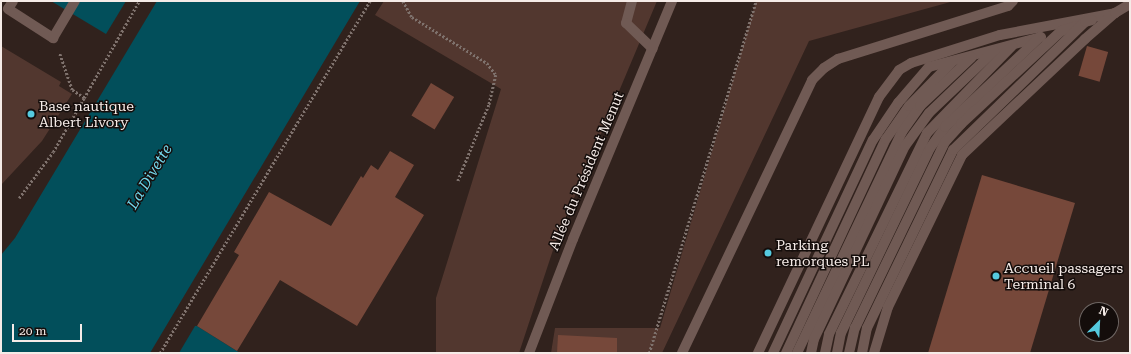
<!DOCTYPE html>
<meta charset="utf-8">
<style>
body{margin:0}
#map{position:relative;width:1131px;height:354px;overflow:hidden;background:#31221d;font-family:"Roboto Serif",serif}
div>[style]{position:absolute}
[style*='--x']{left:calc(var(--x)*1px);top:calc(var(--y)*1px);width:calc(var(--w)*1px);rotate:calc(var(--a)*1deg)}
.green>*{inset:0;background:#52372f}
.water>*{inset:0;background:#024f5b}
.building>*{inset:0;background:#76483a;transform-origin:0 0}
.path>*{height:2.5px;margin-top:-1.25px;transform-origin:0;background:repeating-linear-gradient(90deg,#7f726d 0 2px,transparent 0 4px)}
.lane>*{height:10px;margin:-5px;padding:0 5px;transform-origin:5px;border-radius:5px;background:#705a54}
.street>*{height:10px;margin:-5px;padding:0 5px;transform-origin:5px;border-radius:5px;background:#705a54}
.dots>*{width:11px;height:11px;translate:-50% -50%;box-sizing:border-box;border:2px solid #140d0b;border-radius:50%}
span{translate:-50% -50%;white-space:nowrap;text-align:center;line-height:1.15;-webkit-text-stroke:3px #140d0b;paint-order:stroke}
.poi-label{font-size:14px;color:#f5ebe7}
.left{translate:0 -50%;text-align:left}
.street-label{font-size:14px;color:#f5ebe7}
.water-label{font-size:15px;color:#73d7eb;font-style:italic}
.frame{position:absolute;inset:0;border:2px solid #f5ebe7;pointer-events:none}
.north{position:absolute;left:1079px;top:302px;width:40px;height:40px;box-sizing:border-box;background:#140d0b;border:1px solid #6e6663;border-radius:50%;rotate:24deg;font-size:11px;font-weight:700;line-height:16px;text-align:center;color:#f5ebe7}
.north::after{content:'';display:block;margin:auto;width:14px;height:18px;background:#55cadf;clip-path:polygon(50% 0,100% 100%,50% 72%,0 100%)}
.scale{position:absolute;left:12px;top:324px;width:70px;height:18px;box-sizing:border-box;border:2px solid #f5ebe7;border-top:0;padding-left:5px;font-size:12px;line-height:14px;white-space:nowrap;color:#f5ebe7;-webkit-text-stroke:3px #140d0b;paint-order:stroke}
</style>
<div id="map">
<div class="green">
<i style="clip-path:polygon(384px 1px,657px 1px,556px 241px,519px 353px,436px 353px,436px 298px,501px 89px,375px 15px)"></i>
<i style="clip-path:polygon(756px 1px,954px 1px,809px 41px,662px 353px,551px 353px,555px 328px,660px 328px)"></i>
<i style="clip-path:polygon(1px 46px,61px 82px,59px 86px,72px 94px,42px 141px,1px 185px)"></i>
</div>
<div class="water">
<i style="clip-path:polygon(51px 1px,126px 1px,106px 34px)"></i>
<i style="clip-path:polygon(157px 1px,360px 1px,150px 353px,1px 353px,1px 255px,15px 238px)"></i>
<i style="clip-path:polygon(195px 326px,197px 326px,240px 353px,179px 353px)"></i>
</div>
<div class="building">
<i style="left:1087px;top:46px;width:22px;height:31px;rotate:16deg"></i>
<i style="left:431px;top:83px;width:27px;height:38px;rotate:31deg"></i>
<i style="clip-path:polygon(390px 151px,414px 165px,395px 197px,424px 215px,357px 326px,280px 280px,237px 351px,197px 326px,239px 255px,234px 252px,269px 192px,331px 226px,361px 176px,363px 178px,371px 165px,378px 170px)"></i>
<i style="clip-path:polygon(982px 175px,1075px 203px,1030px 353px,928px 353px)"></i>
<i style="clip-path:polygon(558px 335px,617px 338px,617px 353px,557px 353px)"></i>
</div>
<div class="path">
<i style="--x:403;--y:1;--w:18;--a:61"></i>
<i style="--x:412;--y:17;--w:88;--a:31.5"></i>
<i style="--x:487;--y:63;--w:15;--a:53"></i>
<i style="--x:496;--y:75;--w:31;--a:103"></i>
<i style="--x:489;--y:105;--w:82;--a:112.2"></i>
<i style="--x:84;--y:98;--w:112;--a:-60.4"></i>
<i style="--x:19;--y:198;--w:57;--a:-53.5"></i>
<i style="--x:53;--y:152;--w:62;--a:-60.1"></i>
<i style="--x:84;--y:98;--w:14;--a:-146"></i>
<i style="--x:72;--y:90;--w:39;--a:-109"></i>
<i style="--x:160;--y:353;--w:410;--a:-59.2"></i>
<i style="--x:649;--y:353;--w:368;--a:-73.1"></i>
</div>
<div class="lane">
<i style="--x:13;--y:1;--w:9;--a:122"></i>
<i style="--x:8;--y:9;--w:54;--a:32.8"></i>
<i style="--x:53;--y:38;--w:43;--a:-59.3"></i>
<i style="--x:632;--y:1;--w:23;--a:105"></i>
<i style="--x:626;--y:23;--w:37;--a:44"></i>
<i style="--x:682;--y:353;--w:302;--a:-64.5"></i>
<i style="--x:812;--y:80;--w:17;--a:-45"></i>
<i style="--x:824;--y:68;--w:17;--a:-33"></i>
<i style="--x:838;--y:59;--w:178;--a:-17.3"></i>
<i style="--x:1008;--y:6;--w:7;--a:-45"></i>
<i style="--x:758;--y:353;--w:283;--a:-64.7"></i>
<i style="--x:879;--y:97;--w:34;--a:-53"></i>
<i style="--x:899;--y:70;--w:14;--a:-30"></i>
<i style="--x:911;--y:63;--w:93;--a:-17.5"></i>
<i style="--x:1000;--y:35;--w:117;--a:-10.8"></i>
<i style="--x:773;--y:353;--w:235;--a:-64.9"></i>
<i style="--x:873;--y:140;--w:45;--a:-56"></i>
<i style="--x:898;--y:103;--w:48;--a:-49.3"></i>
<i style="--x:929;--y:67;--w:116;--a:-15"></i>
<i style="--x:786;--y:353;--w:236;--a:-65"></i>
<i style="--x:886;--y:139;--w:40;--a:-55.1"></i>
<i style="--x:909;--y:106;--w:63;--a:-45.6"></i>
<i style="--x:797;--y:353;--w:245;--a:-64.6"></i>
<i style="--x:902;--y:132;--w:32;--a:-55"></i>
<i style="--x:920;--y:106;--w:71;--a:-43.3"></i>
<i style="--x:811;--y:353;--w:14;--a:-78"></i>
<i style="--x:814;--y:339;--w:213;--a:-64.8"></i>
<i style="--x:905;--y:146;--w:41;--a:-54"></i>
<i style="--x:929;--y:113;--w:90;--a:-43.6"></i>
<i style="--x:825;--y:353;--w:19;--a:-78"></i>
<i style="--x:829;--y:334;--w:224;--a:-64"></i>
<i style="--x:927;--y:133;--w:122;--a:-45.7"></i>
<i style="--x:837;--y:353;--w:20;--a:-79"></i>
<i style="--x:841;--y:333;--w:205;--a:-64.3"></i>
<i style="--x:930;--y:148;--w:26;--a:-54"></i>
<i style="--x:945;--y:127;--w:131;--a:-43.5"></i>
<i style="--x:849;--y:353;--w:26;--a:-77"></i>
<i style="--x:855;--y:328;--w:207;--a:-64.2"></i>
<i style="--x:945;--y:142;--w:24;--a:-48"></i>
<i style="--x:961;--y:124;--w:137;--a:-42.9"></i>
<i style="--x:1061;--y:31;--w:16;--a:-18"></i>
<i style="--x:862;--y:353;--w:25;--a:-79"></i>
<i style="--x:867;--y:328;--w:198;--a:-64.2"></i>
<i style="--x:953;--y:150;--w:184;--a:-44.1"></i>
<i style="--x:1085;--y:22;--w:7;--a:-16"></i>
<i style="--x:874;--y:353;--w:48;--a:-73.1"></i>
<i style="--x:888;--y:307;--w:169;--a:-64"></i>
<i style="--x:962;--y:155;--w:169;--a:-43.3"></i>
<i style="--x:1085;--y:39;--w:40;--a:-41"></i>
<i style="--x:1115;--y:13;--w:17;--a:-31"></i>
</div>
<div class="street">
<i style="--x:529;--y:353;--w:122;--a:-68.9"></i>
<i style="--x:573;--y:239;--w:258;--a:-67.4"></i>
</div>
<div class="dots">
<i style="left:31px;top:114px;background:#55cadf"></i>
<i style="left:768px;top:253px;background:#55cadf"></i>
<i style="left:996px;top:276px;background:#55cadf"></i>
</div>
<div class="poi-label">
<span class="left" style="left:39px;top:114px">Base nautique<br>Albert Livory</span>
<span class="left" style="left:776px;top:253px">Parking<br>remorques PL</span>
<span class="left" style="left:1004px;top:276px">Accueil passagers<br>Terminal 6</span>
</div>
<div class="street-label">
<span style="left:586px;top:171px;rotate:-67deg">Allée du Président Menut</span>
</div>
<div class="water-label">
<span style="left:150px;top:177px;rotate:-59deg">La Divette</span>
</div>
<div class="frame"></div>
<div class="north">N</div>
<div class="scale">20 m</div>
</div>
